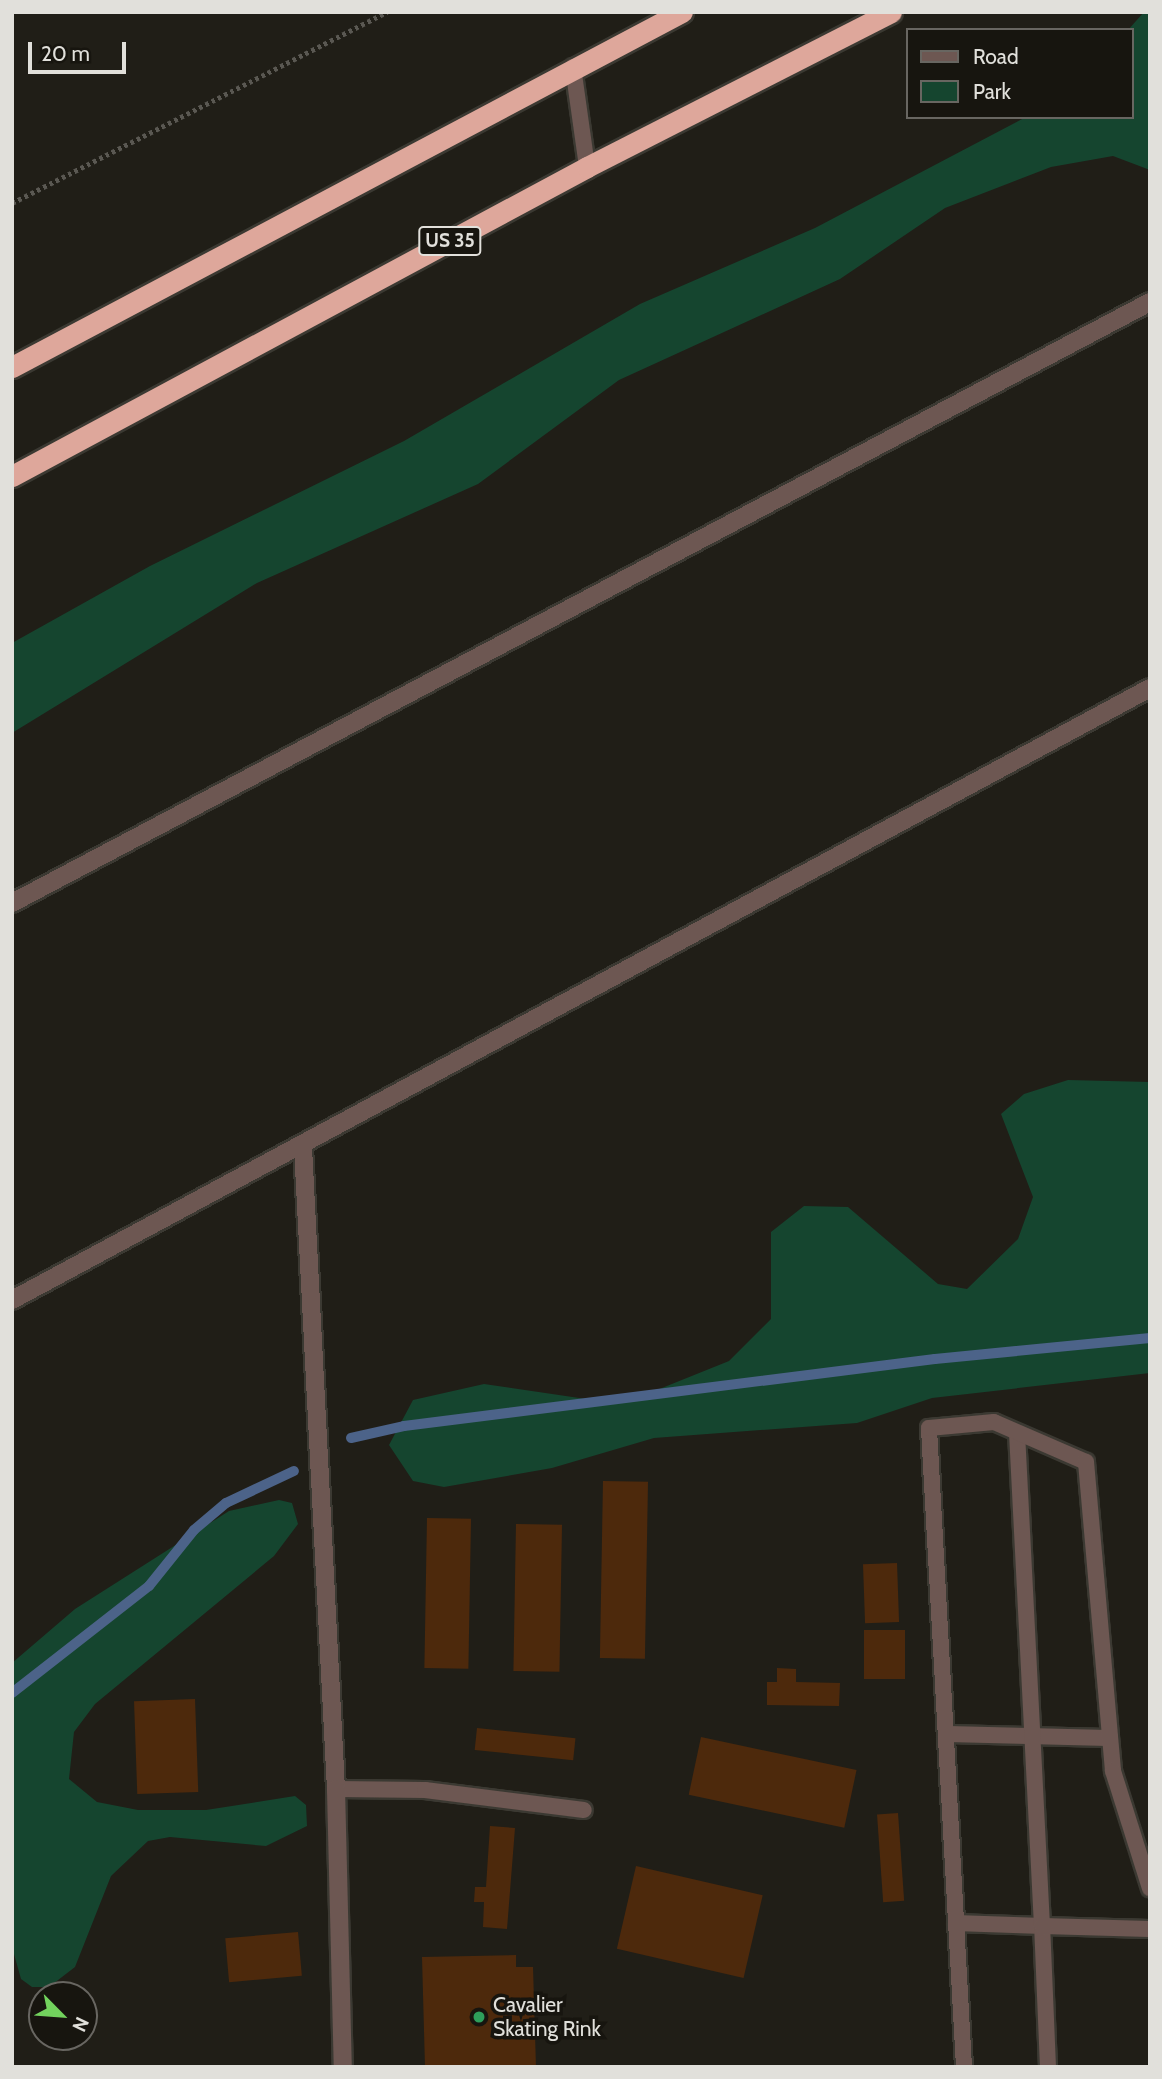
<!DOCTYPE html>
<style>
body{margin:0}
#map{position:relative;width:1162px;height:2079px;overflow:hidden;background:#201e17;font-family:Cabin,sans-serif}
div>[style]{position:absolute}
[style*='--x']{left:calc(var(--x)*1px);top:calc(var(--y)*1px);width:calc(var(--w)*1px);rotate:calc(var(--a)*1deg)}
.green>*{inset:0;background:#15452f}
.stream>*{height:10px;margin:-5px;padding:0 5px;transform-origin:5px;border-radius:5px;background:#4c6389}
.building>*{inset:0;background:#4d290c;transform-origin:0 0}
.path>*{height:4.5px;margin-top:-2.25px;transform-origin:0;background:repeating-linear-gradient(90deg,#5a5852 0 3.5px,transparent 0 7px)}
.roads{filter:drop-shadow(2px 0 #3b3932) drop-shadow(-2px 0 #3b3932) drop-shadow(0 2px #3b3932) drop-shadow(0 -2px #3b3932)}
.lane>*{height:16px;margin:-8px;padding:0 8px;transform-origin:8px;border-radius:8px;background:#6d5752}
.street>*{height:18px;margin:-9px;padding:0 9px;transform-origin:9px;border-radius:9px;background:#6d5752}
.highway>*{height:21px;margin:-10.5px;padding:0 10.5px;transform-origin:10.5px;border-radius:10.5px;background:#dea79b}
.dots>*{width:19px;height:19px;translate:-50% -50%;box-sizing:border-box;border:4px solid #17150f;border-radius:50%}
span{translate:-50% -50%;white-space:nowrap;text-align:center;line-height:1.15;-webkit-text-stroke:7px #17150f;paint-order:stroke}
.shield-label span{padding:2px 5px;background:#17150f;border:2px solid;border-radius:5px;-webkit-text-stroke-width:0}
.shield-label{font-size:19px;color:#e1e0db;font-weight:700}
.poi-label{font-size:21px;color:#e1e0db}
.left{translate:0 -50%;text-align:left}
.frame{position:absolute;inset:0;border:14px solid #e1e0db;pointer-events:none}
.legend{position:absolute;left:906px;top:28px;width:228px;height:91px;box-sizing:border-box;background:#17150f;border:2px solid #686661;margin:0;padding:9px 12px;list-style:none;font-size:21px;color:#e1e0db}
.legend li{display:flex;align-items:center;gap:14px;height:35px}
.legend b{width:35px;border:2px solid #686661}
.north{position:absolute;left:28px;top:1981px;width:70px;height:70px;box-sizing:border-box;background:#17150f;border:2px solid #686661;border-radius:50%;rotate:115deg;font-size:19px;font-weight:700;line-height:28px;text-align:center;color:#e1e0db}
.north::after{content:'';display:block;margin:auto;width:24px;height:32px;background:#72d25d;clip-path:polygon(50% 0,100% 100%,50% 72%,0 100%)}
.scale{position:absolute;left:28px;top:42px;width:98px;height:32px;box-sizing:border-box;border:4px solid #e1e0db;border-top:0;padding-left:9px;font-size:21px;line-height:24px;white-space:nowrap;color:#e1e0db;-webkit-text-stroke:5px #17150f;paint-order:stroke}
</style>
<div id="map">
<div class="green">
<i style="clip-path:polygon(1144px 12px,1150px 12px,1150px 170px,1113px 156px,1051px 167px,945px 208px,840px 279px,619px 380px,478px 484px,257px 583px,12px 733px,12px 643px,150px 566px,404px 441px,640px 304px,815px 228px,1026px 117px,1132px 117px,1128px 30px)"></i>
<i style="clip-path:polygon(1068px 1080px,1150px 1082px,1150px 1373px,932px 1398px,857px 1423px,654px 1438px,552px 1468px,444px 1487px,413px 1481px,389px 1445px,413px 1400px,484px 1384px,586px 1399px,642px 1396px,729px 1361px,771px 1319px,771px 1232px,804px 1206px,848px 1207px,938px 1284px,967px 1289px,1018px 1239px,1033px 1197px,1001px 1114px,1024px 1094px)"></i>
<i style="clip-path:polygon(279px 1500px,292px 1503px,298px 1524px,274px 1556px,95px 1704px,74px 1732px,69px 1779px,97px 1802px,138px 1810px,206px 1810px,295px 1796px,306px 1805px,307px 1826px,266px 1846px,170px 1837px,148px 1841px,111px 1876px,75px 1967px,49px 1987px,32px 1987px,21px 1979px,12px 1947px,12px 1663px,75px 1609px,229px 1511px)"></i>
</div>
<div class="stream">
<i style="--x:351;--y:1438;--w:54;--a:-12.8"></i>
<i style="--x:404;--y:1426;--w:535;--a:-7.19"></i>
<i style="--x:935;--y:1359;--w:216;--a:-5.6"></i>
<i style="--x:12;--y:1693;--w:174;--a:-38"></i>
<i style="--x:149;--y:1586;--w:72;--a:-51.2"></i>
<i style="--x:194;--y:1530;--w:42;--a:-40.2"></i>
<i style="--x:226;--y:1503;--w:75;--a:-25.2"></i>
</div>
<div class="building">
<i style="left:603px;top:1481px;width:45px;height:177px;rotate:1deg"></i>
<i style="left:427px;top:1518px;width:44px;height:150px;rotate:1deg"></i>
<i style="left:516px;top:1524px;width:46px;height:147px;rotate:1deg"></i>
<i style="left:897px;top:1563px;width:59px;height:34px;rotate:88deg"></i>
<i style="left:864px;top:1630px;width:41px;height:49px"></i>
<i style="clip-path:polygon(777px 1668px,796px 1669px,796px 1682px,840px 1683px,839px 1706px,767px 1705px,767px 1682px,777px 1682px)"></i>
<i style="left:195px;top:1699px;width:93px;height:61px;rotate:88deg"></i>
<i style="left:477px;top:1728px;width:99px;height:22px;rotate:6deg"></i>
<i style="left:701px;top:1737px;width:159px;height:59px;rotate:12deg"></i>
<i style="left:898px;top:1813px;width:88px;height:21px;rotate:86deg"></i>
<i style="clip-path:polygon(490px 1826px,515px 1828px,507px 1929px,483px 1927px,484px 1902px,474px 1902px,475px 1887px,486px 1887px)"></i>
<i style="left:636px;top:1866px;width:130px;height:85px;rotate:13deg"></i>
<i style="left:298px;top:1932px;width:44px;height:73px;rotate:85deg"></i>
<i style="clip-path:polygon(516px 1955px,516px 1967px,533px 1967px,536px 2067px,425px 2067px,422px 1957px)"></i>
</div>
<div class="path">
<i style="--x:12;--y:203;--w:421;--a:-27"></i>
</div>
<div class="roads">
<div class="lane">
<i style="--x:573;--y:67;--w:101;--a:82"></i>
<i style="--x:946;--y:1734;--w:164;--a:1.4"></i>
<i style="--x:336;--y:1789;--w:89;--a:0.6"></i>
<i style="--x:425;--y:1790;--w:160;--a:7.2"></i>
<i style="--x:956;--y:1923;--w:86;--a:2"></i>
<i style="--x:1042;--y:1926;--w:492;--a:-92.9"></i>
<i style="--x:964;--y:2067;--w:640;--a:-93.14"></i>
<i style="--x:929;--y:1428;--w:65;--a:-5.3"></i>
<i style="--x:994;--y:1422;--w:100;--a:23.5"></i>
<i style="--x:1086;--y:1462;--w:310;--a:85"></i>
<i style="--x:1113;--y:1771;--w:123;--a:72.5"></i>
<i style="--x:1048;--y:2067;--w:141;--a:-92.4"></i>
<i style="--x:1042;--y:1926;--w:108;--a:1.6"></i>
</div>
<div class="street">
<i style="--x:12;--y:903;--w:1287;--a:-27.84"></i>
<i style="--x:303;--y:1147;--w:643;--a:87.06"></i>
<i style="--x:336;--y:1789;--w:278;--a:88.6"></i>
<i style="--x:12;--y:1300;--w:1292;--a:-28.27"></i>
</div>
<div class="highway">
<i style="--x:12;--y:367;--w:758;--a:-27.92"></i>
<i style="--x:12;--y:476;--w:653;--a:-28.25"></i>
<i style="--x:587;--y:167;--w:341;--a:-27"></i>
</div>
</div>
<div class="dots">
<i style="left:479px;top:2017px;background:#2e9e5b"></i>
</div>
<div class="shield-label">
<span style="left:450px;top:241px">US 35</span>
</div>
<div class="poi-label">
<span class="left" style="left:493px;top:2017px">Cavalier<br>Skating Rink</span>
</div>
<div class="frame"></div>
<ul class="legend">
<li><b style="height:9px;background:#6d5752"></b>Road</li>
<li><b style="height:19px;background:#15452f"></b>Park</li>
</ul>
<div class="north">N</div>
<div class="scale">20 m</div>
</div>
